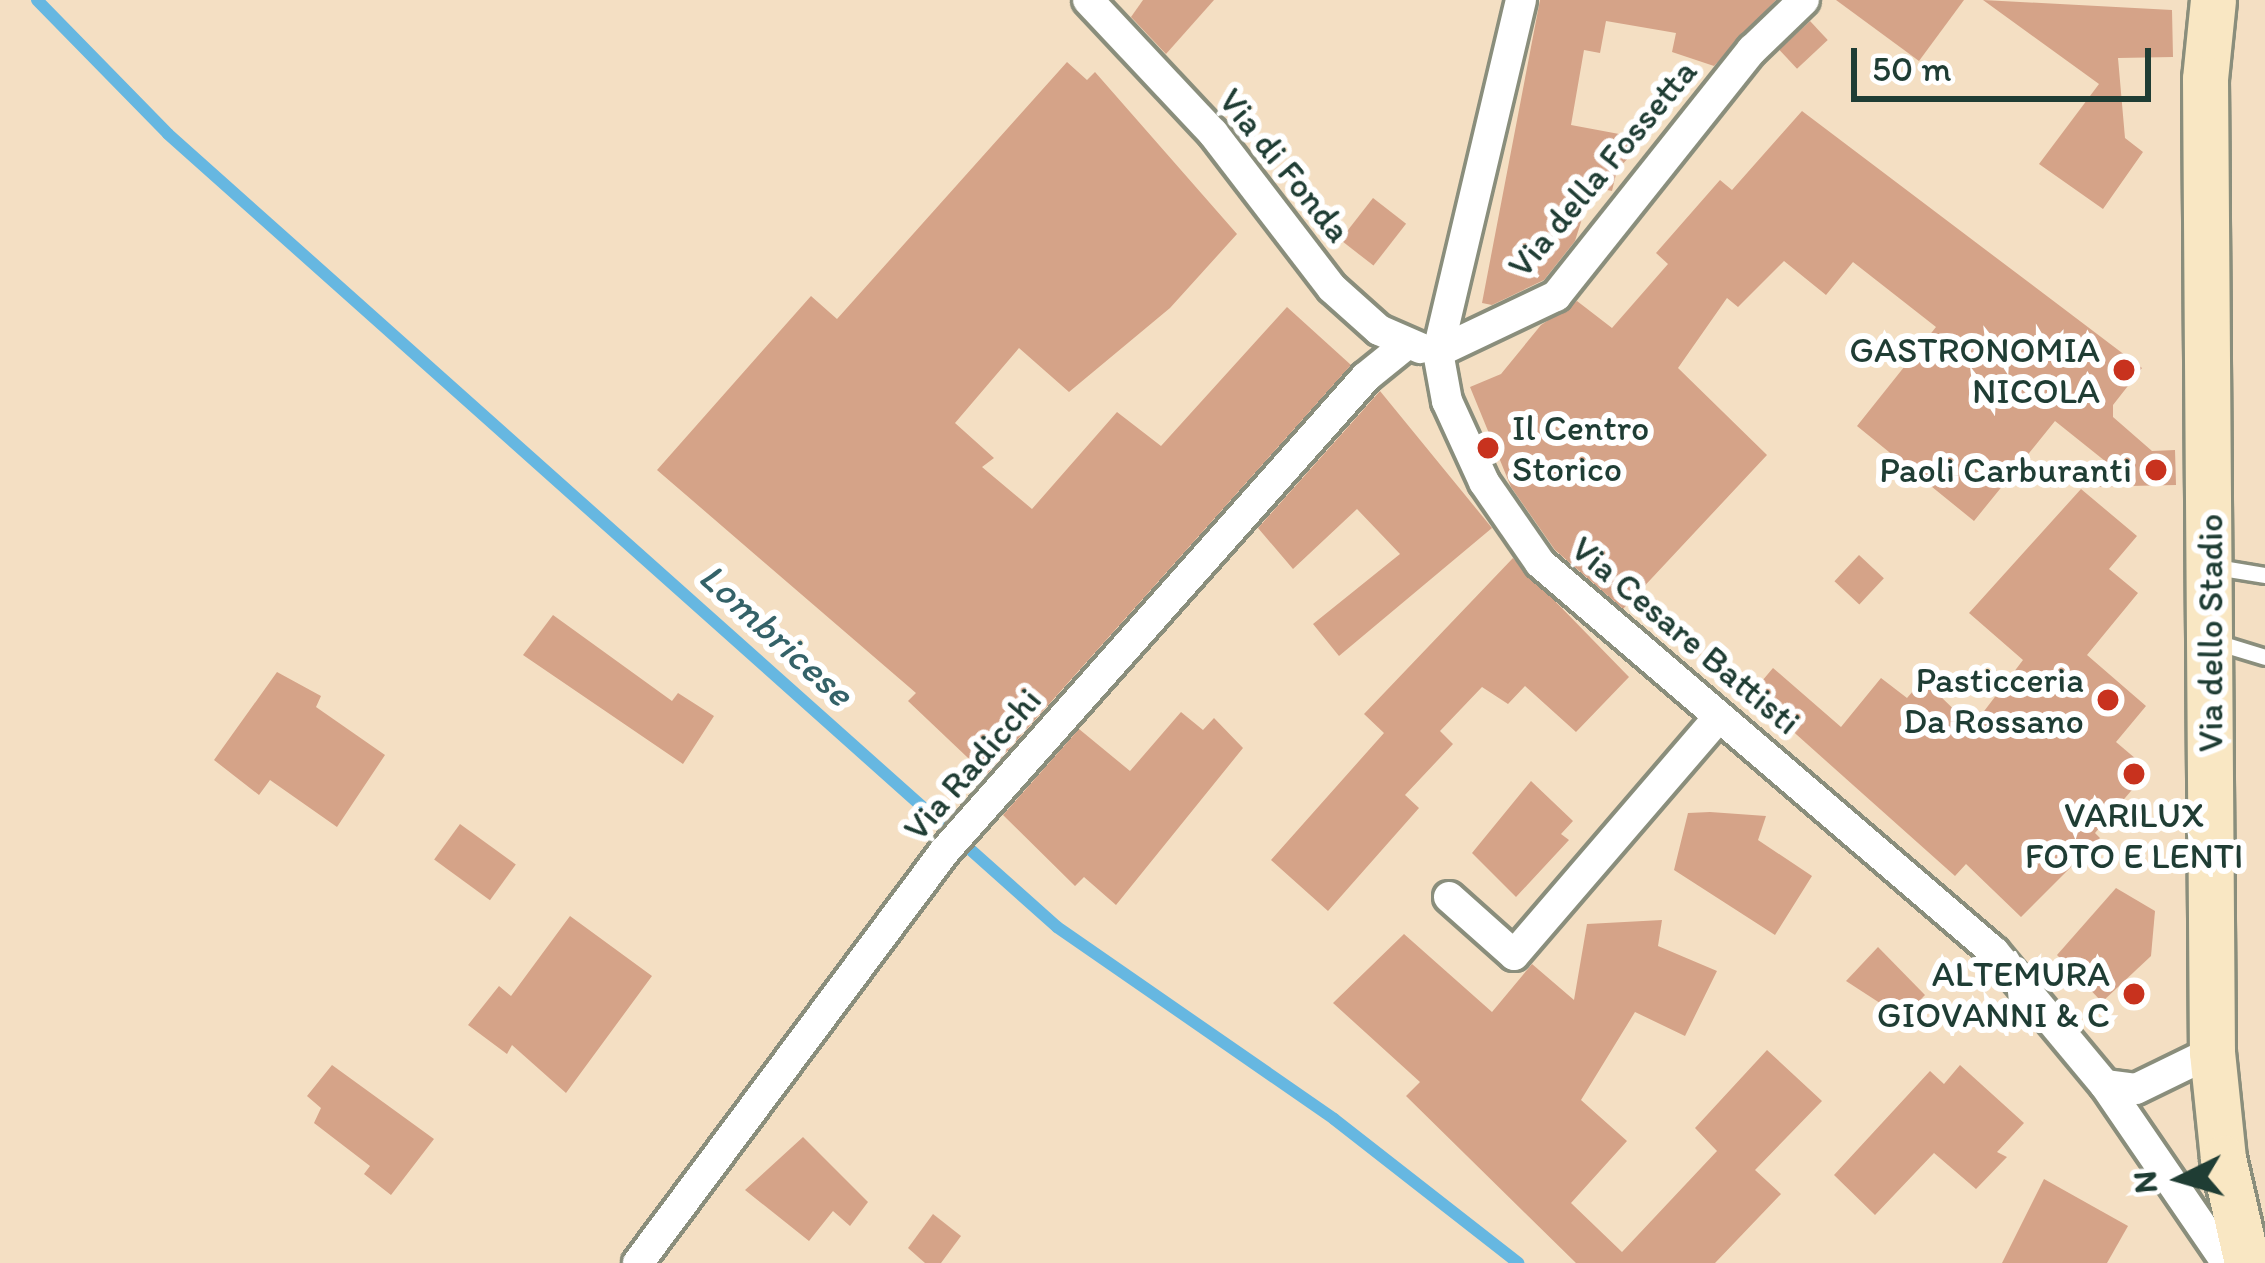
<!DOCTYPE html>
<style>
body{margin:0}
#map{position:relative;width:2265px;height:1263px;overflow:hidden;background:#f4dfc3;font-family:Itim,sans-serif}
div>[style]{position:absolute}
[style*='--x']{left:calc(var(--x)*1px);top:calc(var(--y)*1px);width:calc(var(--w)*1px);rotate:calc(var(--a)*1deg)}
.stream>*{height:12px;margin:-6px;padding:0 6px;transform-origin:6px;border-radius:6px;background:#66b7e1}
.building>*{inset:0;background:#d5a388;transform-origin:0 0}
.roads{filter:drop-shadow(3px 0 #8a8e7c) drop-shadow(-3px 0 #8a8e7c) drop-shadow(0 3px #8a8e7c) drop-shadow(0 -3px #8a8e7c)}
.lane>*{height:15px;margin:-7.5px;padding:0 7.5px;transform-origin:7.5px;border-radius:7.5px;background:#fff}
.street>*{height:30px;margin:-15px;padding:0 15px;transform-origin:15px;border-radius:15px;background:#fff}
.secondary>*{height:45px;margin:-22.5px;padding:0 22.5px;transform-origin:22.5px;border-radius:22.5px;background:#f9e7c3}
.dots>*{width:33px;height:33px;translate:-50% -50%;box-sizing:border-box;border:6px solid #fff;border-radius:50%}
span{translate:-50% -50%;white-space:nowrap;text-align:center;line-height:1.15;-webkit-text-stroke:12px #fff;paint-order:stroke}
.street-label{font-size:36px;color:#1f3d34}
.poi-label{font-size:36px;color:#1f3d34}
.right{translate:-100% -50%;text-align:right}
.left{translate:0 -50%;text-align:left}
.water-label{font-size:39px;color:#346268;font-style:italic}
.north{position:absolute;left:2121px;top:1119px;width:120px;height:120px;-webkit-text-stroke:9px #fff;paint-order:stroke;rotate:265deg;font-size:33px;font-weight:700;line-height:48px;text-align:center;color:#1f3d34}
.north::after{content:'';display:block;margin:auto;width:42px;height:54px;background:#1f3d34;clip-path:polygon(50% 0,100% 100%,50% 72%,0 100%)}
.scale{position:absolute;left:1851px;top:48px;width:300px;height:54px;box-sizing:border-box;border:6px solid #1f3d34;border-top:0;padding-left:15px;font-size:36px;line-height:42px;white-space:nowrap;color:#1f3d34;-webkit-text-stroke:9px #fff;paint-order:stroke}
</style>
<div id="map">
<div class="stream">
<i style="--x:37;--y:0;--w:187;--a:45.6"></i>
<i style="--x:168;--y:134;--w:1191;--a:41.73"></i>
<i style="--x:1057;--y:927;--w:337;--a:34.7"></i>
<i style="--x:1334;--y:1119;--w:234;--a:38"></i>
</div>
<div class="building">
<i style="clip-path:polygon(1143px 0,1214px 0,1166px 54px,1131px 17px)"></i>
<i style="clip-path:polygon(1540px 0,1776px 0,1714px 66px,1672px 52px,1676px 33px,1606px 21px,1600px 53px,1584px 50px,1571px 125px,1646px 139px,1617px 170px,1612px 191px,1592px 187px,1575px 241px,1544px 280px,1492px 305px,1482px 303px)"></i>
<i style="clip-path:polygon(1836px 0,1964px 0,1919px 61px)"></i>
<i style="clip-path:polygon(1983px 0,2172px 10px,2173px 57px,2118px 58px,2125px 138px,2143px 152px,2103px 209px,2039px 164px,2099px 84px)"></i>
<i style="left:1810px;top:21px;width:26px;height:42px;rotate:47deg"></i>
<i style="clip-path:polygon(1067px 62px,1087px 80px,1095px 72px,1237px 234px,1170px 308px,1069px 392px,1019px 348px,955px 423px,994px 458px,982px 467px,1032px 509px,1117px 412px,1161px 446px,1287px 307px,1351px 365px,986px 775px,908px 701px,916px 693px,657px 470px,811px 296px,837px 319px)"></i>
<i style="clip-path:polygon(1802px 111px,2142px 368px,2113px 405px,2113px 417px,2152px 451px,2175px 450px,2176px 485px,2082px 487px,2105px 461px,2055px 421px,1974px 521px,1857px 426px,1936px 327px,1853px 262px,1826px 295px,1784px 261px,1738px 307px,1727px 298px,1678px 368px,1767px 455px,1623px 609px,1555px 550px,1511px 487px,1470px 387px,1501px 374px,1541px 325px,1577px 301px,1612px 328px,1668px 264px,1656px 253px,1720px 180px,1732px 190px)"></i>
<i style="left:1373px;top:198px;width:42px;height:53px;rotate:38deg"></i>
<i style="clip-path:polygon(1380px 391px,1492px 528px,1339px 656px,1313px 624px,1400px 554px,1357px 509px,1293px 569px,1258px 528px)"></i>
<i style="clip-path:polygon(2081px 489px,2137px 536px,2109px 569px,2138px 593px,2087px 655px,2146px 706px,2116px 742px,2149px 770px,2095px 833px,2100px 838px,2021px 917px,1966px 864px,1955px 876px,1751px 694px,1773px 668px,1841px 727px,1881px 678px,1907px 698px,1919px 684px,1937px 693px,1972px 727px,2023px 660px,1969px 613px)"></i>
<i style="left:1859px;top:555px;width:34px;height:36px;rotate:43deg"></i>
<i style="clip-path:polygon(1513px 558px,1629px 677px,1576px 732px,1525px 686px,1508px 704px,1482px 687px,1440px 731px,1453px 744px,1405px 795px,1419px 808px,1328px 911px,1271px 860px,1384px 733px,1364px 714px)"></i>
<i style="clip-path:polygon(553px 615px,672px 701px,678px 693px,714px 716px,683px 764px,523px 655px)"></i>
<i style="clip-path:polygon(277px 672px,321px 696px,316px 707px,385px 755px,337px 827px,270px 780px,259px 795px,214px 760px)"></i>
<i style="clip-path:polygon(1181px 712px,1203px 730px,1214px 718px,1243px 748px,1116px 905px,1084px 877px,1075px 886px,1003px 815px,1079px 729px,1130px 771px)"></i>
<i style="clip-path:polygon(1531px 781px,1573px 821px,1561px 834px,1569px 840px,1516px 897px,1472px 853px)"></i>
<i style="clip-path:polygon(1710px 812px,1766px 816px,1758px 840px,1812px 876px,1775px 935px,1674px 870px,1688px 813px)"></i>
<i style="left:460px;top:824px;width:69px;height:44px;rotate:36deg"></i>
<i style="clip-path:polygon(2116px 888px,2155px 911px,2151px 956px,2102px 1002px,2057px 955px)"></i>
<i style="clip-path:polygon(570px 916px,652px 976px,566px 1093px,512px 1045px,507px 1054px,468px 1025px,499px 986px,511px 996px)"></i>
<i style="clip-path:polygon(1662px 920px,1658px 946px,1717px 971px,1685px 1036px,1635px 1012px,1581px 1100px,1627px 1141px,1571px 1203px,1622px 1252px,1717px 1151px,1695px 1128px,1767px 1050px,1822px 1101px,1755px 1170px,1781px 1194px,1715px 1263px,1576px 1263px,1406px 1096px,1420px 1082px,1333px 1003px,1404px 934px,1492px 1012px,1532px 964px,1574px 1000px,1587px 924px)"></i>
<i style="clip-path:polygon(1878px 947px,1925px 995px,1903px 1018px,1846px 981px)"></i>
<i style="clip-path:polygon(332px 1065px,434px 1139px,391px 1195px,364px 1174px,370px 1166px,314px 1123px,321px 1108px,307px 1096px)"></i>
<i style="clip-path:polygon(1960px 1065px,2024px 1123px,1997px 1152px,2007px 1157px,1976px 1189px,1934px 1153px,1875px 1215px,1834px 1175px,1930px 1071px,1944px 1084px)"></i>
<i style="clip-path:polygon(803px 1137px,868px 1202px,850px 1226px,833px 1211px,809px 1241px,745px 1190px)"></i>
<i style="clip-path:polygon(2044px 1179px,2128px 1226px,2107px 1263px,2002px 1263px)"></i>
<i style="clip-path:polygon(933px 1214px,961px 1236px,941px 1263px,925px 1263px,908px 1248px)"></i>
</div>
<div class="roads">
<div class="lane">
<i style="--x:2210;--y:566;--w:56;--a:9.3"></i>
<i style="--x:2216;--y:642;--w:51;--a:17"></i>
</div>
<div class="street">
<i style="--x:1088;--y:0;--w:183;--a:46.8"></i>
<i style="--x:1213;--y:133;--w:195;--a:52.5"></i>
<i style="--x:1332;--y:288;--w:63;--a:41.8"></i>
<i style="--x:1379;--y:330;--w:45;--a:23.7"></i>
<i style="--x:1521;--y:0;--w:362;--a:103.3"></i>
<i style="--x:1438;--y:352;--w:50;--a:79.6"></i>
<i style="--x:1447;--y:401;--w:89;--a:65.4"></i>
<i style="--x:1484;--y:482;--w:98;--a:55.3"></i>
<i style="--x:1540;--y:563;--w:598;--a:40.59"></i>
<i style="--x:1994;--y:952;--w:173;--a:50.2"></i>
<i style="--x:2105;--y:1085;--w:216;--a:55.6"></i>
<i style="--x:1438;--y:352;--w:131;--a:-25.4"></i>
<i style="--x:1556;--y:296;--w:315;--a:-51.5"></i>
<i style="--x:1752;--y:50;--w:72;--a:-43.9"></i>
<i style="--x:1449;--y:897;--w:87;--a:41.7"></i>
<i style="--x:1514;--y:955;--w:314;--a:-49.3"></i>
<i style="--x:2105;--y:1085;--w:31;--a:7"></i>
<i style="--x:2136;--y:1089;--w:85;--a:-26"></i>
<i style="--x:638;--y:1263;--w:512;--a:-53.33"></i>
<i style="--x:944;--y:852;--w:635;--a:-48.38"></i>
<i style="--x:1366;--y:377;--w:48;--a:-39"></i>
</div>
<div class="secondary">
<i style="--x:2213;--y:0;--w:79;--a:95.8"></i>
<i style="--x:2205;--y:79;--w:973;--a:89.59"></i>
<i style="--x:2212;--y:1052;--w:107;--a:84.1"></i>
<i style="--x:2223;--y:1158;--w:108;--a:77.1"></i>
</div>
</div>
<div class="dots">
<i style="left:2124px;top:370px;background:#c8321e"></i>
<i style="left:1488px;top:448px;background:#c8321e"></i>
<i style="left:2156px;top:470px;background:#c8321e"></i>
<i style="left:2108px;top:700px;background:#c8321e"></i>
<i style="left:2134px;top:774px;background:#c8321e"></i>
<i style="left:2134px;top:994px;background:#c8321e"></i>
</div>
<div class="street-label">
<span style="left:1285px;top:165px;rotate:51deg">Via di Fonda</span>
<span style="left:1602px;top:168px;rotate:-50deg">Via della Fossetta</span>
<span style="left:2210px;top:633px;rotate:-90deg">Via dello Stadio</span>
<span style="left:1686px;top:635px;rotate:40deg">Via Cesare Battisti</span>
<span style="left:972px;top:764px;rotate:-49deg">Via Radicchi</span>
</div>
<div class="poi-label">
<span class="right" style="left:2100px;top:370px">GASTRONOMIA<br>NICOLA</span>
<span class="left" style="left:1512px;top:448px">Il Centro<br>Storico</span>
<span class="right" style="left:2132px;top:470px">Paoli Carburanti</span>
<span class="right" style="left:2084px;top:700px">Pasticceria<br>Da Rossano</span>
<span style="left:2134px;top:835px">VARILUX<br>FOTO E LENTI</span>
<span class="right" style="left:2110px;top:994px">ALTEMURA<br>GIOVANNI &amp; C</span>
</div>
<div class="water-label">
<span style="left:776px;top:635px;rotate:42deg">Lombricese</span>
</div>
<div class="north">N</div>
<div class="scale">50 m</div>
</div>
